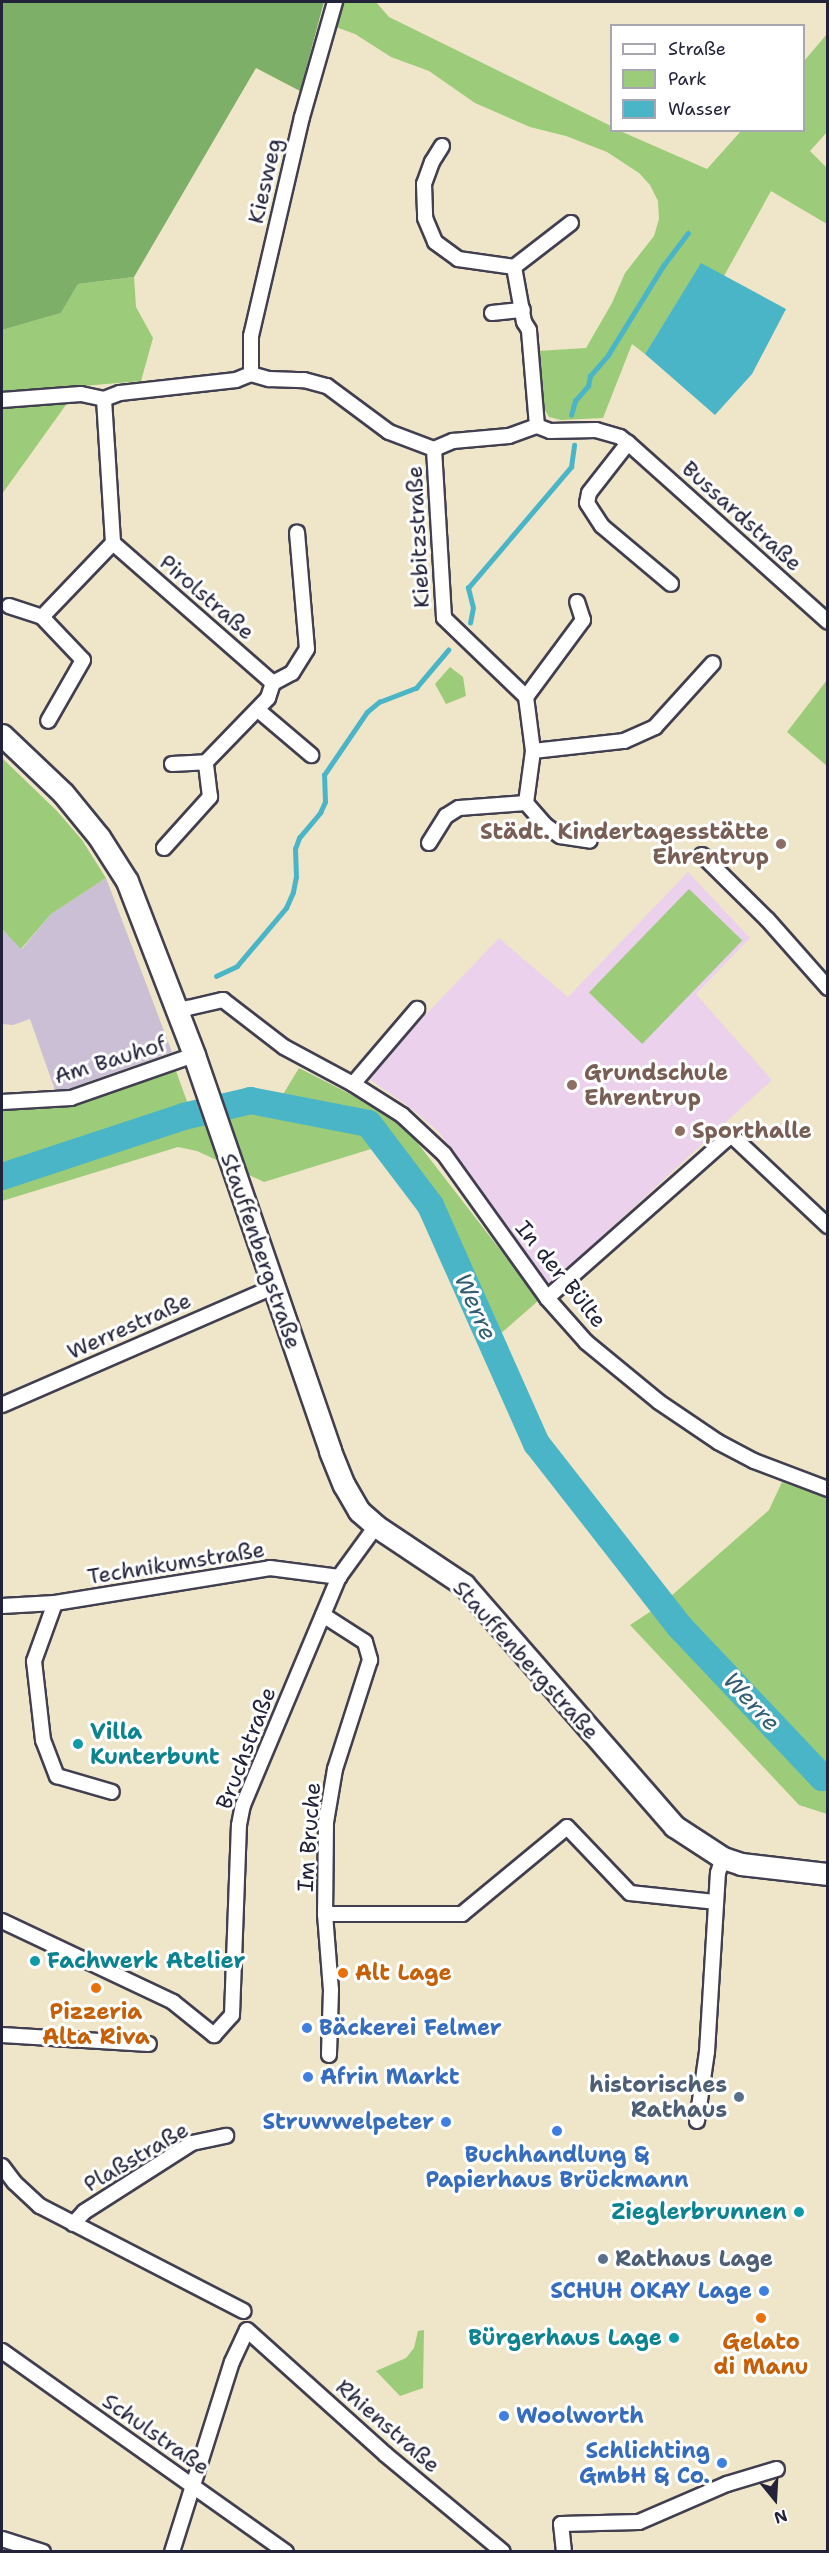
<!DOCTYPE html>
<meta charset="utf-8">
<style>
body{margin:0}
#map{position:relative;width:829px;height:2553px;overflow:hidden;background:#efe6c9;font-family:"Shantell Sans",sans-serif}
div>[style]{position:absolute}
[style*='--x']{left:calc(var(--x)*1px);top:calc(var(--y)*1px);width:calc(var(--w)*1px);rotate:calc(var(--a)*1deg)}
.built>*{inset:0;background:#ebd1eb}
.industrial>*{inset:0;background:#cbbfd5}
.green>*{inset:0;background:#9ccb79;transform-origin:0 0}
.forest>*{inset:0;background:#7daf69}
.water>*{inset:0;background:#4ab5c7}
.stream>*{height:4.5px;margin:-2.25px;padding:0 2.25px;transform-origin:2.25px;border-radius:2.25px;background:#4ab5c7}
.river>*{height:27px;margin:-13.5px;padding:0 13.5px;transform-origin:13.5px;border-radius:13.5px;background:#4ab5c7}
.roads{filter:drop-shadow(2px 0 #413f50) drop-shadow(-2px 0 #413f50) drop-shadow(0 2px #413f50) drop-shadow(0 -2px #413f50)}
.street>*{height:14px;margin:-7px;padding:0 7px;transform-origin:7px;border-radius:7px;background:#fff}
.primary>*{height:21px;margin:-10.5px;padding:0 10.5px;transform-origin:10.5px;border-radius:10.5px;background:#fff}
.dots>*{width:16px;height:16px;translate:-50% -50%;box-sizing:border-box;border:3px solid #fff;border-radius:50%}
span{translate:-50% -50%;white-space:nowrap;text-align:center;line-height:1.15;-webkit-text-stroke:6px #fff;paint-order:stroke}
.street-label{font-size:22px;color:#22223b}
.education-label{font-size:22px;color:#785e54;font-weight:700}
.right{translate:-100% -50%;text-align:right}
.left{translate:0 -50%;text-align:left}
.culture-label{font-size:22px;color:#0d838f;font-weight:700}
.food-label{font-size:22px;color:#c56008;font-weight:700}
.shop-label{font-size:22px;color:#366cbe;font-weight:700}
.service-label{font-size:22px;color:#4e5e75;font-weight:700}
.water-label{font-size:24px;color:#325d73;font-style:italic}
.frame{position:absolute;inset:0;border:3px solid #22223b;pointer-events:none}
.legend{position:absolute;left:610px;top:24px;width:195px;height:108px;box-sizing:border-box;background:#fff;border:2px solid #a7a7b1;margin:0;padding:8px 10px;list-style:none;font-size:18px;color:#22223b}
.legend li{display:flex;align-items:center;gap:12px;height:30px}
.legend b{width:30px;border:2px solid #a7a7b1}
.north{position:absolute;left:745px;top:2469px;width:60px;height:60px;-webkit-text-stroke:4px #fff;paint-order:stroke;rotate:162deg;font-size:16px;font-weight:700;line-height:24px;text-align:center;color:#22223b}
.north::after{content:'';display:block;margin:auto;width:21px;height:27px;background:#22223b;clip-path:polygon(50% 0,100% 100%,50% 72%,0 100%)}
</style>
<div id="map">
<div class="built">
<i style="clip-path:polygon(688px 872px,750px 938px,696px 994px,772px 1080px,547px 1287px,439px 1132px,408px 1106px,366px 1077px,499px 938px,568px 997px)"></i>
</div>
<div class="industrial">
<i style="clip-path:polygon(106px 878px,172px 1052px,56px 1093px,30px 1019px,13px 1025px,2px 1024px,2px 929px,22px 949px,51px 914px)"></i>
</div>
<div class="green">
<i style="clip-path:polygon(339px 2px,376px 2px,389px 17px,611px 126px,612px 130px,620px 131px,707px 169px,741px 131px,804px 130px,804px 61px,827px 34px,827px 132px,810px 151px,827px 168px,827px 224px,771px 191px,724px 276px,701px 264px,645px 354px,632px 344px,603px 418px,561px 420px,549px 417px,541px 404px,537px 351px,586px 348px,612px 303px,625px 273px,654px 236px,659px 219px,658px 201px,650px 185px,639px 173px,607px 152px,566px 136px,530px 127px,475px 103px,429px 71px,391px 57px,355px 34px,333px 26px)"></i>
<i style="clip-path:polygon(134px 277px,136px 307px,153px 338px,141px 381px,2px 393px,2px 330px,61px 313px,78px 284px)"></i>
<i style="clip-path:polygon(68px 402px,2px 494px,2px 408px)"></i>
<i style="clip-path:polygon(450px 667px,463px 677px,466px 696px,446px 704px,435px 684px)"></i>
<i style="clip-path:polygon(827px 680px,827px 766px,787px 732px)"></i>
<i style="clip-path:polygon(2px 758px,57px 811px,82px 840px,106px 878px,51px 914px,21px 949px,2px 929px)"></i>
<i style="left:689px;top:889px;width:74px;height:144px;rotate:44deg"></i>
<i style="clip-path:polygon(299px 1068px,399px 1119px,539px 1300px,491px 1342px,429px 1206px,371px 1149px,264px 1182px,197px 1151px,178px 1147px,2px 1201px,2px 1110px,74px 1104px,176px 1071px,193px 1118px,250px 1101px,276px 1106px)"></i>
<i style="clip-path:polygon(782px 1482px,827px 1498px,827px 1814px,799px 1805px,630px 1625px,662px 1604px,769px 1510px)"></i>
<i style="clip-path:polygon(424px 2330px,423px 2388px,400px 2396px,376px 2371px,406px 2358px,414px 2348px,418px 2331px)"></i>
</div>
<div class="forest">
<i style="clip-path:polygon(2px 2px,324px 2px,300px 91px,256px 68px,134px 277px,78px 284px,61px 313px,2px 330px)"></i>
</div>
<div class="water">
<i style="clip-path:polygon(701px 263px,786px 309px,752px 374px,715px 415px,645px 354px)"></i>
</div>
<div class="stream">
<i style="--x:571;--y:415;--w:15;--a:-74"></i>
<i style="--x:575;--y:401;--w:20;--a:-49"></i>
<i style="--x:588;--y:386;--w:10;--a:-79"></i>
<i style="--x:590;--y:376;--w:28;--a:-49"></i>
<i style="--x:608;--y:355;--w:105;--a:-58.3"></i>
<i style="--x:663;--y:266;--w:41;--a:-52.9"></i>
<i style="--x:470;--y:623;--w:15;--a:-79"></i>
<i style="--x:473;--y:608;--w:21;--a:-104"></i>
<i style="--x:468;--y:588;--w:159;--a:-49.6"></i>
<i style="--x:571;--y:467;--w:22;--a:-82"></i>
<i style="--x:216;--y:976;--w:23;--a:-25"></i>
<i style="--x:237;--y:966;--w:76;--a:-49.8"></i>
<i style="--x:286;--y:908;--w:17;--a:-66"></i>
<i style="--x:293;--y:892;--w:15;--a:-79"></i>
<i style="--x:296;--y:877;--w:28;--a:-92"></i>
<i style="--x:295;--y:849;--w:12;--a:-70"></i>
<i style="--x:299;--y:838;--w:33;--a:-50"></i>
<i style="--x:320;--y:813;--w:12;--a:-66"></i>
<i style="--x:325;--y:802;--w:27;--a:-92"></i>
<i style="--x:324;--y:775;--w:76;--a:-55.7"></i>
<i style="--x:367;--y:712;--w:16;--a:-40"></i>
<i style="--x:379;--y:702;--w:40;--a:-21"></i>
<i style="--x:416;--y:688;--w:50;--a:-49.9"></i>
</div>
<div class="river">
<i style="--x:2;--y:1176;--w:191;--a:-18.3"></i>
<i style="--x:183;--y:1116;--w:69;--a:-13.4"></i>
<i style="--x:250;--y:1100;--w:120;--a:11"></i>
<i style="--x:368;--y:1123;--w:103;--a:52.9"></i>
<i style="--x:430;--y:1205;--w:261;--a:66"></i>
<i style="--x:536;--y:1443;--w:232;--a:52"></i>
<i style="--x:679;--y:1626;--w:208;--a:46.6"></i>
<i style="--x:822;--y:1777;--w:6;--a:-9"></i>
</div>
<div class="roads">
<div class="street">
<i style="--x:442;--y:146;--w:19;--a:122"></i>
<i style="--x:432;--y:162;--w:23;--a:110"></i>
<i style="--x:424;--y:184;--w:34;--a:88"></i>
<i style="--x:425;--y:218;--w:26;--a:67"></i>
<i style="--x:435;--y:242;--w:29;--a:36"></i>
<i style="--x:458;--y:259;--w:57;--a:8.1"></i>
<i style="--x:492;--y:313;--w:31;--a:-6"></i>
<i style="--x:251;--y:374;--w:38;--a:-90"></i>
<i style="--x:251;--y:336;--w:225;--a:-76.9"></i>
<i style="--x:302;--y:117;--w:120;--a:-74"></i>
<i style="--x:104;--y:399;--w:144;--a:86.4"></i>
<i style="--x:113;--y:543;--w:213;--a:41.2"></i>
<i style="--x:273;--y:683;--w:21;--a:-28"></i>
<i style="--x:292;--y:673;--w:28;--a:-58"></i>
<i style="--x:307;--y:649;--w:117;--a:-94.9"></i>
<i style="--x:2;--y:400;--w:79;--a:-4.3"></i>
<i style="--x:81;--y:394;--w:24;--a:12"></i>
<i style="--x:104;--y:399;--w:17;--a:-21"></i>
<i style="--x:120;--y:393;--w:117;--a:-6.4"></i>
<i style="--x:236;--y:380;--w:16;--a:-22"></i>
<i style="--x:251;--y:374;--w:19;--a:16"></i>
<i style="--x:269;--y:379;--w:35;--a:2"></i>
<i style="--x:304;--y:380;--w:24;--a:15"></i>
<i style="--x:327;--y:386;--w:77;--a:36.6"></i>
<i style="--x:389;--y:432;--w:48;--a:20.7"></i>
<i style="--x:434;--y:449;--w:21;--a:-23"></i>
<i style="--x:453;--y:441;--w:56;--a:-5.1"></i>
<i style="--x:509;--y:436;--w:30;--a:-20"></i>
<i style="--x:537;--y:426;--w:14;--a:21"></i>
<i style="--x:550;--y:431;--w:46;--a:-1.2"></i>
<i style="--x:596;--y:430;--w:25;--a:16"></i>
<i style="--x:620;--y:437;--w:10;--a:37"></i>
<i style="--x:628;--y:443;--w:268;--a:41.8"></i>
<i style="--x:537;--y:426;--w:96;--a:-94.8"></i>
<i style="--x:529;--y:330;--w:9;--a:-122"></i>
<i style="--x:524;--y:322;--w:56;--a:-100.3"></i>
<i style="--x:514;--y:267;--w:72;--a:-37.7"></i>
<i style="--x:628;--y:443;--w:63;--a:128"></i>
<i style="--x:589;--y:493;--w:10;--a:101"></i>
<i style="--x:587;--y:503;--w:27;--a:57"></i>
<i style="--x:602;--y:526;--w:90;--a:40"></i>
<i style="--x:434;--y:449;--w:169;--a:86.6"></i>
<i style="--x:444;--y:618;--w:114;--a:43.9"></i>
<i style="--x:526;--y:697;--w:54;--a:82.6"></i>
<i style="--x:533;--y:751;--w:52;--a:97.7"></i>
<i style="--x:526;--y:803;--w:29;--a:49"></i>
<i style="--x:545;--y:825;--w:19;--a:36"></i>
<i style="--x:560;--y:836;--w:30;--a:9"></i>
<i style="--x:9;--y:606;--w:35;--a:18"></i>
<i style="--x:42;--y:617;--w:59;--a:46.4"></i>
<i style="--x:83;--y:660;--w:70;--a:119.8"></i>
<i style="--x:42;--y:617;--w:103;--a:-46.2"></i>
<i style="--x:526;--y:697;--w:96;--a:-53.5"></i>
<i style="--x:583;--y:620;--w:19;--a:-108"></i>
<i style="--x:258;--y:710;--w:70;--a:40.3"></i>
<i style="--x:533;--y:751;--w:92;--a:-6.3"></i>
<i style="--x:624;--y:741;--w:34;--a:-24"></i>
<i style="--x:655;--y:727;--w:86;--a:-47.8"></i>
<i style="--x:172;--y:764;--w:34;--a:-3"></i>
<i style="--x:429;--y:843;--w:32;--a:-58"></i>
<i style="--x:446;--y:816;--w:15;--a:-32"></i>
<i style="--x:459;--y:808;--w:67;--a:-4.3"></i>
<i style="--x:164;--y:848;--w:69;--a:-48"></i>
<i style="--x:210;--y:797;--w:35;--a:-97"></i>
<i style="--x:206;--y:762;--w:89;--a:-45.9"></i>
<i style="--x:268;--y:698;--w:16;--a:-72"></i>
<i style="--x:702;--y:855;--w:91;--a:44.6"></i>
<i style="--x:767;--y:919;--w:92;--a:48.5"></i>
<i style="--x:178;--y:1014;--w:12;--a:-31"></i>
<i style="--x:188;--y:1008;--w:36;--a:-13"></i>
<i style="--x:223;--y:1000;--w:77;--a:37.6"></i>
<i style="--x:284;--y:1047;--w:78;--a:28.2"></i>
<i style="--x:353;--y:1084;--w:58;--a:32.3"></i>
<i style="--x:402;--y:1115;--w:57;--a:42.9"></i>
<i style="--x:444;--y:1154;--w:177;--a:54.4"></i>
<i style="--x:547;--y:1298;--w:59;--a:48.4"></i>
<i style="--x:586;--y:1342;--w:94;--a:39.4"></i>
<i style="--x:659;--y:1402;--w:71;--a:34.1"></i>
<i style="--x:718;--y:1442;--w:41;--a:27.8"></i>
<i style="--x:754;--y:1461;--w:79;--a:20.7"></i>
<i style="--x:353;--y:1084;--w:99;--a:-49.5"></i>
<i style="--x:2;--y:1102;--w:69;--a:-3.3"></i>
<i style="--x:71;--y:1098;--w:130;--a:-19.3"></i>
<i style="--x:547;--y:1298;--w:246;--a:-41.5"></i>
<i style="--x:731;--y:1135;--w:133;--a:43.2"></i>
<i style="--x:2;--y:1405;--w:296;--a:-23.5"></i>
<i style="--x:55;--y:1603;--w:62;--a:109.9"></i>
<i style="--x:34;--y:1661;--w:80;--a:83.5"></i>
<i style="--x:43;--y:1740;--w:39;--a:69"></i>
<i style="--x:57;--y:1776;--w:57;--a:16.2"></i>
<i style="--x:2;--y:1606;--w:53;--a:-3.2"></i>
<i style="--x:55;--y:1603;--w:218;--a:-9.2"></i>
<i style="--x:270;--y:1568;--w:70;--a:7.4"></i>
<i style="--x:323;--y:1615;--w:50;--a:32.7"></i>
<i style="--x:365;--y:1642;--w:19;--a:74"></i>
<i style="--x:370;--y:1660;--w:114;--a:107.8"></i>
<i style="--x:335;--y:1769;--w:54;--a:99.6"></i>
<i style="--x:326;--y:1822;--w:92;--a:90.6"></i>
<i style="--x:325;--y:1914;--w:76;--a:85.5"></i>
<i style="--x:331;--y:1990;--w:65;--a:91.8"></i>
<i style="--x:325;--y:1914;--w:137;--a:0"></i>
<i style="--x:462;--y:1914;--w:136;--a:-39.6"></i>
<i style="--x:567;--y:1827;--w:91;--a:46.3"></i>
<i style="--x:630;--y:1893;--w:85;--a:6"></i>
<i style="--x:2;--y:1921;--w:189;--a:25.3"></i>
<i style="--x:173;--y:2002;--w:53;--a:38.8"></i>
<i style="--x:214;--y:2035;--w:27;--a:-48"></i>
<i style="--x:232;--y:2015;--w:190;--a:-87.9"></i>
<i style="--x:239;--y:1825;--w:20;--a:-79"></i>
<i style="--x:243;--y:1805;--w:247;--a:-67.2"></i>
<i style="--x:339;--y:1577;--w:63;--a:-54"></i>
<i style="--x:2;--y:2035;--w:147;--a:3.5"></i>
<i style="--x:697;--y:2121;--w:70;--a:-81.8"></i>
<i style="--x:707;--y:2052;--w:179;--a:-86.5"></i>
<i style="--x:718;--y:1873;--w:16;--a:-72"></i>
<i style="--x:2;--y:2166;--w:21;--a:53"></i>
<i style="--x:15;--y:2183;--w:34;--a:43"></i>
<i style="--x:40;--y:2206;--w:229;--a:27.3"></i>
<i style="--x:73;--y:2224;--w:16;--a:-47"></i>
<i style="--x:84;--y:2212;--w:128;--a:-32.6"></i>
<i style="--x:192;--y:2143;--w:35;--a:-12"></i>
<i style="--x:2;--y:2351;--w:348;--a:35.3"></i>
<i style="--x:2;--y:2539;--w:43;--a:17.6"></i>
<i style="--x:172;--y:2552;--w:199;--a:-72.5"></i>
<i style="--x:232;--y:2362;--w:35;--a:-65"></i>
<i style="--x:247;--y:2330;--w:186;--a:41.9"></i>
<i style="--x:385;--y:2454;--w:153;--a:39.7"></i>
<i style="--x:564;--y:2552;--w:28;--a:-96"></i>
<i style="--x:561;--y:2524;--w:78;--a:-1.5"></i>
<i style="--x:639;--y:2522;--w:96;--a:-23.4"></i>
<i style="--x:727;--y:2484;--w:52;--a:-16.7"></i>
</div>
<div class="primary">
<i style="--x:2;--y:735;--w:84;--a:43.6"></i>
<i style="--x:63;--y:793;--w:57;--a:50.7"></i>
<i style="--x:99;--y:837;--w:52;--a:57.5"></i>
<i style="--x:127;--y:881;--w:186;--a:68.9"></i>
<i style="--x:194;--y:1055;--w:419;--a:71"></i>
<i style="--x:330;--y:1451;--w:37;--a:68"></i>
<i style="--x:344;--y:1485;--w:30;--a:60"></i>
<i style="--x:359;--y:1511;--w:23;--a:41"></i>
<i style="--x:376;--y:1526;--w:106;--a:33.8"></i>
<i style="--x:464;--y:1585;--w:320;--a:48.9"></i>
<i style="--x:674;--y:1826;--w:59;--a:33.1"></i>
<i style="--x:723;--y:1858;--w:19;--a:18"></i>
<i style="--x:741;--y:1864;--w:88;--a:6.6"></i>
</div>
</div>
<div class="dots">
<i style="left:781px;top:844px;background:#8d6e63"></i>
<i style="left:572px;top:1085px;background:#8d6e63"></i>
<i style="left:680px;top:1131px;background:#8d6e63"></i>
<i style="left:78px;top:1744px;background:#0f9aa8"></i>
<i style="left:35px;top:1961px;background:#0f9aa8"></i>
<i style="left:343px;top:1973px;background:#e8710a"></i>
<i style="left:96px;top:1988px;background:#e8710a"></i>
<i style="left:307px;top:2028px;background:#3f7fe0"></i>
<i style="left:308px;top:2077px;background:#3f7fe0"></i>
<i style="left:739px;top:2097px;background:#5c6f8a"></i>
<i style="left:446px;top:2122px;background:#3f7fe0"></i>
<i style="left:557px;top:2131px;background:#3f7fe0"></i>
<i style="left:799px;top:2212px;background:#0f9aa8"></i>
<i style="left:603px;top:2259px;background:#5c6f8a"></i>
<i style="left:764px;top:2291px;background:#3f7fe0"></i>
<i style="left:761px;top:2318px;background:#e8710a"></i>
<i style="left:674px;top:2338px;background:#0f9aa8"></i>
<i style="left:504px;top:2416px;background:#3f7fe0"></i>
<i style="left:722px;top:2463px;background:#3f7fe0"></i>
</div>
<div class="street-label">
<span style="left:265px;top:181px;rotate:-77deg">Kiesweg</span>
<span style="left:742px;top:516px;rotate:42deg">Bussardstraße</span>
<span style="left:418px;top:537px;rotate:-93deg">Kiebitzstraße</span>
<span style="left:207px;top:597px;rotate:41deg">Pirolstraße</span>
<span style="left:110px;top:1060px;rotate:-17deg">Am Bauhof</span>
<span style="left:261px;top:1251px;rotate:71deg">Stauffenbergstraße</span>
<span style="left:561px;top:1274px;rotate:51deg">In der Bülte</span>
<span style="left:129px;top:1326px;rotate:-24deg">Werrestraße</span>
<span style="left:176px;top:1563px;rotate:-9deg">Technikumstraße</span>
<span style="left:526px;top:1660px;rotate:48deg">Stauffenbergstraße</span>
<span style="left:246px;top:1748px;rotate:-69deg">Bruchstraße</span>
<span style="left:309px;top:1837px;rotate:-86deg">Im Bruche</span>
<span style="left:136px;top:2157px;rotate:-30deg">Plaßstraße</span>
<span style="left:388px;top:2426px;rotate:41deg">Rhienstraße</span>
<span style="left:156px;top:2434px;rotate:35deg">Schulstraße</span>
</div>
<div class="education-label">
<span class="right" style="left:769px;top:844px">Städt. Kindertagesstätte<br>Ehrentrup</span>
<span class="left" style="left:584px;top:1085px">Grundschule<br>Ehrentrup</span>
<span class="left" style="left:692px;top:1131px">Sporthalle</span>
</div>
<div class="culture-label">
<span class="left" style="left:90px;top:1744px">Villa<br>Kunterbunt</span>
<span class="left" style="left:47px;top:1961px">Fachwerk Atelier</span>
<span class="right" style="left:787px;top:2212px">Zieglerbrunnen</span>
<span class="right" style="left:662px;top:2338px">Bürgerhaus Lage</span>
</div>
<div class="food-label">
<span class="left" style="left:355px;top:1973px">Alt Lage</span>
<span style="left:96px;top:2024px">Pizzeria<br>Alta Riva</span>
<span style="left:761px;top:2354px">Gelato<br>di Manu</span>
</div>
<div class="shop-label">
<span class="left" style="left:319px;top:2028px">Bäckerei Felmer</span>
<span class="left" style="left:320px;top:2077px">Afrin Markt</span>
<span class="right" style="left:434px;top:2122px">Struwwelpeter</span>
<span style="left:557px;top:2167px">Buchhandlung &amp;<br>Papierhaus Brückmann</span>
<span class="right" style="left:752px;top:2291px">SCHUH OKAY Lage</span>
<span class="left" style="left:516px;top:2416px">Woolworth</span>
<span class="right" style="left:710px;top:2463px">Schlichting<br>GmbH &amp; Co.</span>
</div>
<div class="service-label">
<span class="right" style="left:727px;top:2097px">historisches<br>Rathaus</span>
<span class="left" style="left:615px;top:2259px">Rathaus Lage</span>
</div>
<div class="water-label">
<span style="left:475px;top:1307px;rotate:66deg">Werre</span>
<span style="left:751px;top:1702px;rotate:47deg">Werre</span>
</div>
<div class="frame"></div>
<ul class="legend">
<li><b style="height:8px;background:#fff"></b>Straße</li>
<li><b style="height:16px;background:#9ccb79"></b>Park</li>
<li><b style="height:16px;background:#4ab5c7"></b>Wasser</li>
</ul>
<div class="north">N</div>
</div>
